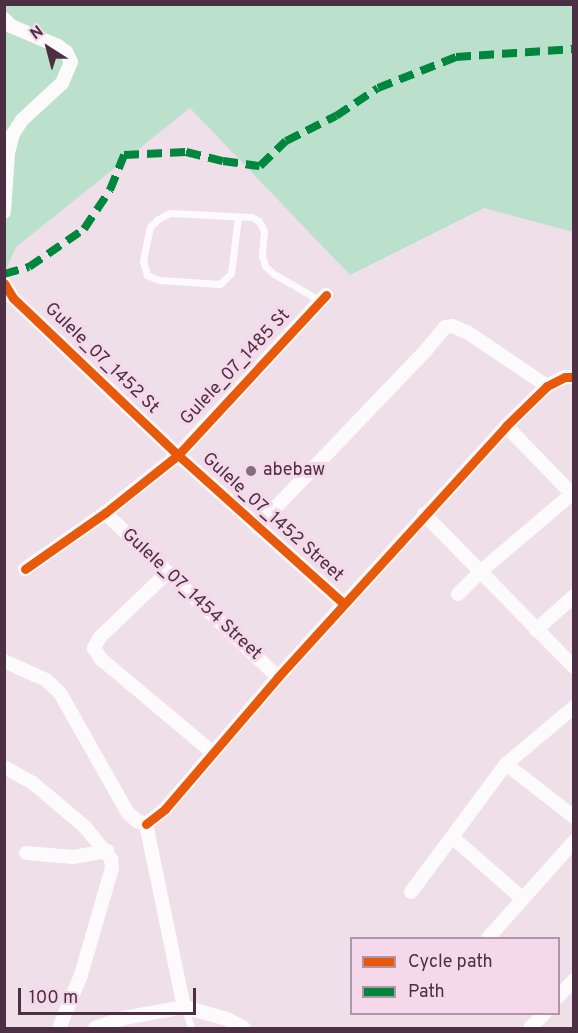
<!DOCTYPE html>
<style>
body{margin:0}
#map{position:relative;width:578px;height:1033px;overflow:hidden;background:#efdfe9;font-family:Overpass,sans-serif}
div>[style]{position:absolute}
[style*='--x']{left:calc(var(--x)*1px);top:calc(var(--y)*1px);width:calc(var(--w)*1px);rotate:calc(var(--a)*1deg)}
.green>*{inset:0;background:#bbe1cc}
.lane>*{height:7px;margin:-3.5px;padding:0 3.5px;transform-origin:3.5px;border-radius:3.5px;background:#fdfafc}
.street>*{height:14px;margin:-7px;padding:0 7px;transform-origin:7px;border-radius:7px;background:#fdfafc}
.quiet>*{height:8px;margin-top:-4px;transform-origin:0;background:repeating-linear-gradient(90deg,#00873e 0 15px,transparent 0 23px)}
.cycleway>*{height:9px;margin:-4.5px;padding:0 4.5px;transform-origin:4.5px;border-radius:4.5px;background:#e8590c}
.dots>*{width:16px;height:16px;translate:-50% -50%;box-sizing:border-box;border:3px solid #f6d8eb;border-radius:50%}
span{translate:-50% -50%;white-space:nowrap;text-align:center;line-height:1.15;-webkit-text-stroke:6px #f6d8eb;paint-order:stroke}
.street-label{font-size:18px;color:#4d2f44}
.poi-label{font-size:18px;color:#4d2f44}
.left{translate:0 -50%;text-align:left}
.frame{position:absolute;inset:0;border:6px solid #4d2f44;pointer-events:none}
.legend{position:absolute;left:350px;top:937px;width:210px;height:78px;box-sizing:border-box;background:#f6d8eb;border:2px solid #b294a8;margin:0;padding:8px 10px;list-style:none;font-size:18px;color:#4d2f44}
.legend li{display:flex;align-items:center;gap:12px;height:30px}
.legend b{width:30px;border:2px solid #b294a8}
.north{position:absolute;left:18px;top:18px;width:60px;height:60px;-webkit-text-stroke:4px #f6d8eb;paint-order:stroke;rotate:324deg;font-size:16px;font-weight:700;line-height:24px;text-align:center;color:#4d2f44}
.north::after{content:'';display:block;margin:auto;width:21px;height:27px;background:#4d2f44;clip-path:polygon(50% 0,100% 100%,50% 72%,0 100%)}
.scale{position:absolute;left:18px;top:988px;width:178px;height:27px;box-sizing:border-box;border:3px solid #4d2f44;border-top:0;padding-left:8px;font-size:18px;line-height:21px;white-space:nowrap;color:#4d2f44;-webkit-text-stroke:4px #f6d8eb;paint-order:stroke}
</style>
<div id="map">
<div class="green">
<i style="clip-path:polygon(5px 5px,573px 5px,573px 232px,484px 208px,350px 275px,190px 108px,16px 247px,5px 272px)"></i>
</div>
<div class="lane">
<i style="--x:238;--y:217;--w:56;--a:97.1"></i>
<i style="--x:231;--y:273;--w:16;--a:135"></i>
<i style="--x:220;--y:284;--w:61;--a:-176.2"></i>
<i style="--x:159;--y:280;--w:13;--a:-157"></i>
<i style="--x:147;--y:275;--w:15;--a:-106"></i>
<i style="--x:143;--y:261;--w:20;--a:-79"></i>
<i style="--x:147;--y:241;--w:14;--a:-78"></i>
<i style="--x:150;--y:227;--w:11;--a:-45"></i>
<i style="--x:158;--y:219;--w:13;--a:-27"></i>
<i style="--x:170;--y:213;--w:81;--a:2.8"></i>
<i style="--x:251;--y:217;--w:9;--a:27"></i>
<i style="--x:259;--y:221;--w:11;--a:63"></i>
<i style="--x:264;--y:231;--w:25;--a:95"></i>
<i style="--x:262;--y:256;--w:10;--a:73"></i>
<i style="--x:265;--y:266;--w:12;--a:42"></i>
<i style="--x:274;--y:274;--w:54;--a:29.9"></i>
<i style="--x:185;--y:1008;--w:21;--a:73"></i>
</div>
<div class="street">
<i style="--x:4;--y:19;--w:10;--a:45"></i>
<i style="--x:11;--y:26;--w:51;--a:23.1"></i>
<i style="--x:58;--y:46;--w:10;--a:37"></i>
<i style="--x:66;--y:52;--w:11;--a:63"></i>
<i style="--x:71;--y:62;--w:23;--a:113"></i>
<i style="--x:62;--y:83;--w:54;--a:137.2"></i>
<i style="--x:22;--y:120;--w:17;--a:123"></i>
<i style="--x:13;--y:134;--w:20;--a:105"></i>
<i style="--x:8;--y:153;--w:59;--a:93.9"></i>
<i style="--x:4;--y:283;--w:17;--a:59"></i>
<i style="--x:13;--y:298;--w:228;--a:43.6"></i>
<i style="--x:178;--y:455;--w:223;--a:41.9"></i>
<i style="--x:506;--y:426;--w:98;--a:45.8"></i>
<i style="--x:105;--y:513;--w:238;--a:43.5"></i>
<i style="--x:424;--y:514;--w:214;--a:45.6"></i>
<i style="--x:257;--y:527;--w:245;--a:-46.3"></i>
<i style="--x:426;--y:350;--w:30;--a:-50"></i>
<i style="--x:445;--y:327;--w:7;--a:-8"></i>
<i style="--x:452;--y:326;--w:16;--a:22"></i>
<i style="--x:467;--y:332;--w:97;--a:34"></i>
<i style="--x:25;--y:569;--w:98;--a:-35"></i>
<i style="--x:105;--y:513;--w:93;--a:-38.5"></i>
<i style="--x:178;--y:455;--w:218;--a:-47.2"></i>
<i style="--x:167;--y:573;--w:93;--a:136.3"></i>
<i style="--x:100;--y:637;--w:13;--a:119"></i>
<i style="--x:94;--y:648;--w:13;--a:58"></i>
<i style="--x:101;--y:659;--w:145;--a:40"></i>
<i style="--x:458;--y:594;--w:31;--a:-45"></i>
<i style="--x:480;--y:572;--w:123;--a:-40.4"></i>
<i style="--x:536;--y:630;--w:51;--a:-41.8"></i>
<i style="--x:4;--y:661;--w:46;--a:24.3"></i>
<i style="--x:46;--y:680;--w:19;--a:43"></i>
<i style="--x:60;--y:693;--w:138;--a:60.5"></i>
<i style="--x:128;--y:813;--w:12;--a:42"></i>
<i style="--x:137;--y:821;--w:9;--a:18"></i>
<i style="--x:506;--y:764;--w:86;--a:37.9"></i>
<i style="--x:4;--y:767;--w:33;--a:29"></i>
<i style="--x:33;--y:783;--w:68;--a:40.2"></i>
<i style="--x:85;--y:827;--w:41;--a:50.9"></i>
<i style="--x:111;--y:859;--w:9;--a:84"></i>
<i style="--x:112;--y:868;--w:111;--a:106.2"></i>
<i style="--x:81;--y:975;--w:57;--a:112.5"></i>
<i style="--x:146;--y:824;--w:24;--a:-38"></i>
<i style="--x:165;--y:809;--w:174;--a:-49.4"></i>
<i style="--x:278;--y:677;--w:339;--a:-47.7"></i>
<i style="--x:506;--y:426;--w:57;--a:-44.3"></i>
<i style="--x:547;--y:386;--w:20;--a:-27"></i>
<i style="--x:565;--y:377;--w:9;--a:0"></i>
<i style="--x:146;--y:824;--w:187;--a:78.3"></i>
<i style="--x:452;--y:837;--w:94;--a:41.1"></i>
<i style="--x:26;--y:853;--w:47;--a:4.9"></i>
<i style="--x:73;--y:857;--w:35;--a:-10"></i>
<i style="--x:411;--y:892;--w:159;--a:-53.4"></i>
<i style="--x:506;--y:764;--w:89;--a:-40"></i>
<i style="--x:488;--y:938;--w:130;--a:-48.4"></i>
<i style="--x:558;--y:997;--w:23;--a:-47"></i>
<i style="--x:95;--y:1028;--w:31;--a:-19"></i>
<i style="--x:124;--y:1018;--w:61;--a:-10.4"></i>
<i style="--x:184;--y:1007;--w:45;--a:15.6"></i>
<i style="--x:227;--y:1019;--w:19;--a:28"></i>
<i style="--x:530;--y:1028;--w:20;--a:-45"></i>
</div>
<div class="quiet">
<i style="--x:4;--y:274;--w:26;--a:-16"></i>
<i style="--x:29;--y:267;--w:67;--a:-34.6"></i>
<i style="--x:84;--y:229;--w:47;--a:-56.3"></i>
<i style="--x:110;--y:190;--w:38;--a:-68"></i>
<i style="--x:124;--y:155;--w:62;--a:-2.8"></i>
<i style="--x:186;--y:152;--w:38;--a:14"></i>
<i style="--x:223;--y:161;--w:37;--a:8"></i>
<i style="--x:260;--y:166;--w:36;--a:-44"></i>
<i style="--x:286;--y:141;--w:56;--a:-26.6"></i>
<i style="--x:336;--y:116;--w:50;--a:-33.7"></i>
<i style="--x:378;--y:88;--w:84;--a:-21.7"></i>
<i style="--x:456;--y:57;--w:118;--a:-3.9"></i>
</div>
<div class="cycleway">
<i style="--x:4;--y:283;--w:17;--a:59"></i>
<i style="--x:13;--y:298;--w:228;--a:43.6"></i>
<i style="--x:178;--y:455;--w:223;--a:41.9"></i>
<i style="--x:25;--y:569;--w:98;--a:-35"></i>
<i style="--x:105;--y:513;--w:93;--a:-38.5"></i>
<i style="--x:178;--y:455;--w:218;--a:-47.2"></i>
<i style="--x:146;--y:824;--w:24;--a:-38"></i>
<i style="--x:165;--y:809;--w:174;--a:-49.4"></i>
<i style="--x:278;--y:677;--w:339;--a:-47.7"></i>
<i style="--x:506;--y:426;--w:57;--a:-44.3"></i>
<i style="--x:547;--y:386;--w:20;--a:-27"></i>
<i style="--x:565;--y:377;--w:9;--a:0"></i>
</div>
<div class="dots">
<i style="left:251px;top:471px;background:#866d7e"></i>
</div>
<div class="street-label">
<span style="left:101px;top:359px;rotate:44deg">Gulele_07_1452 St</span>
<span style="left:236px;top:368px;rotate:-47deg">Gulele_07_1485 St</span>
<span style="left:272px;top:518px;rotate:42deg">Gulele_07_1452 Street</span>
<span style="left:191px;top:595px;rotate:43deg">Gulele_07_1454 Street</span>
</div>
<div class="poi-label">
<span class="left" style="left:263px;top:471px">abebaw</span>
</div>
<div class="frame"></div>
<ul class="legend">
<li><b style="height:8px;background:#e8590c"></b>Cycle path</li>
<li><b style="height:8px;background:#00873e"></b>Path</li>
</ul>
<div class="north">N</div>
<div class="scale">100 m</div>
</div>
